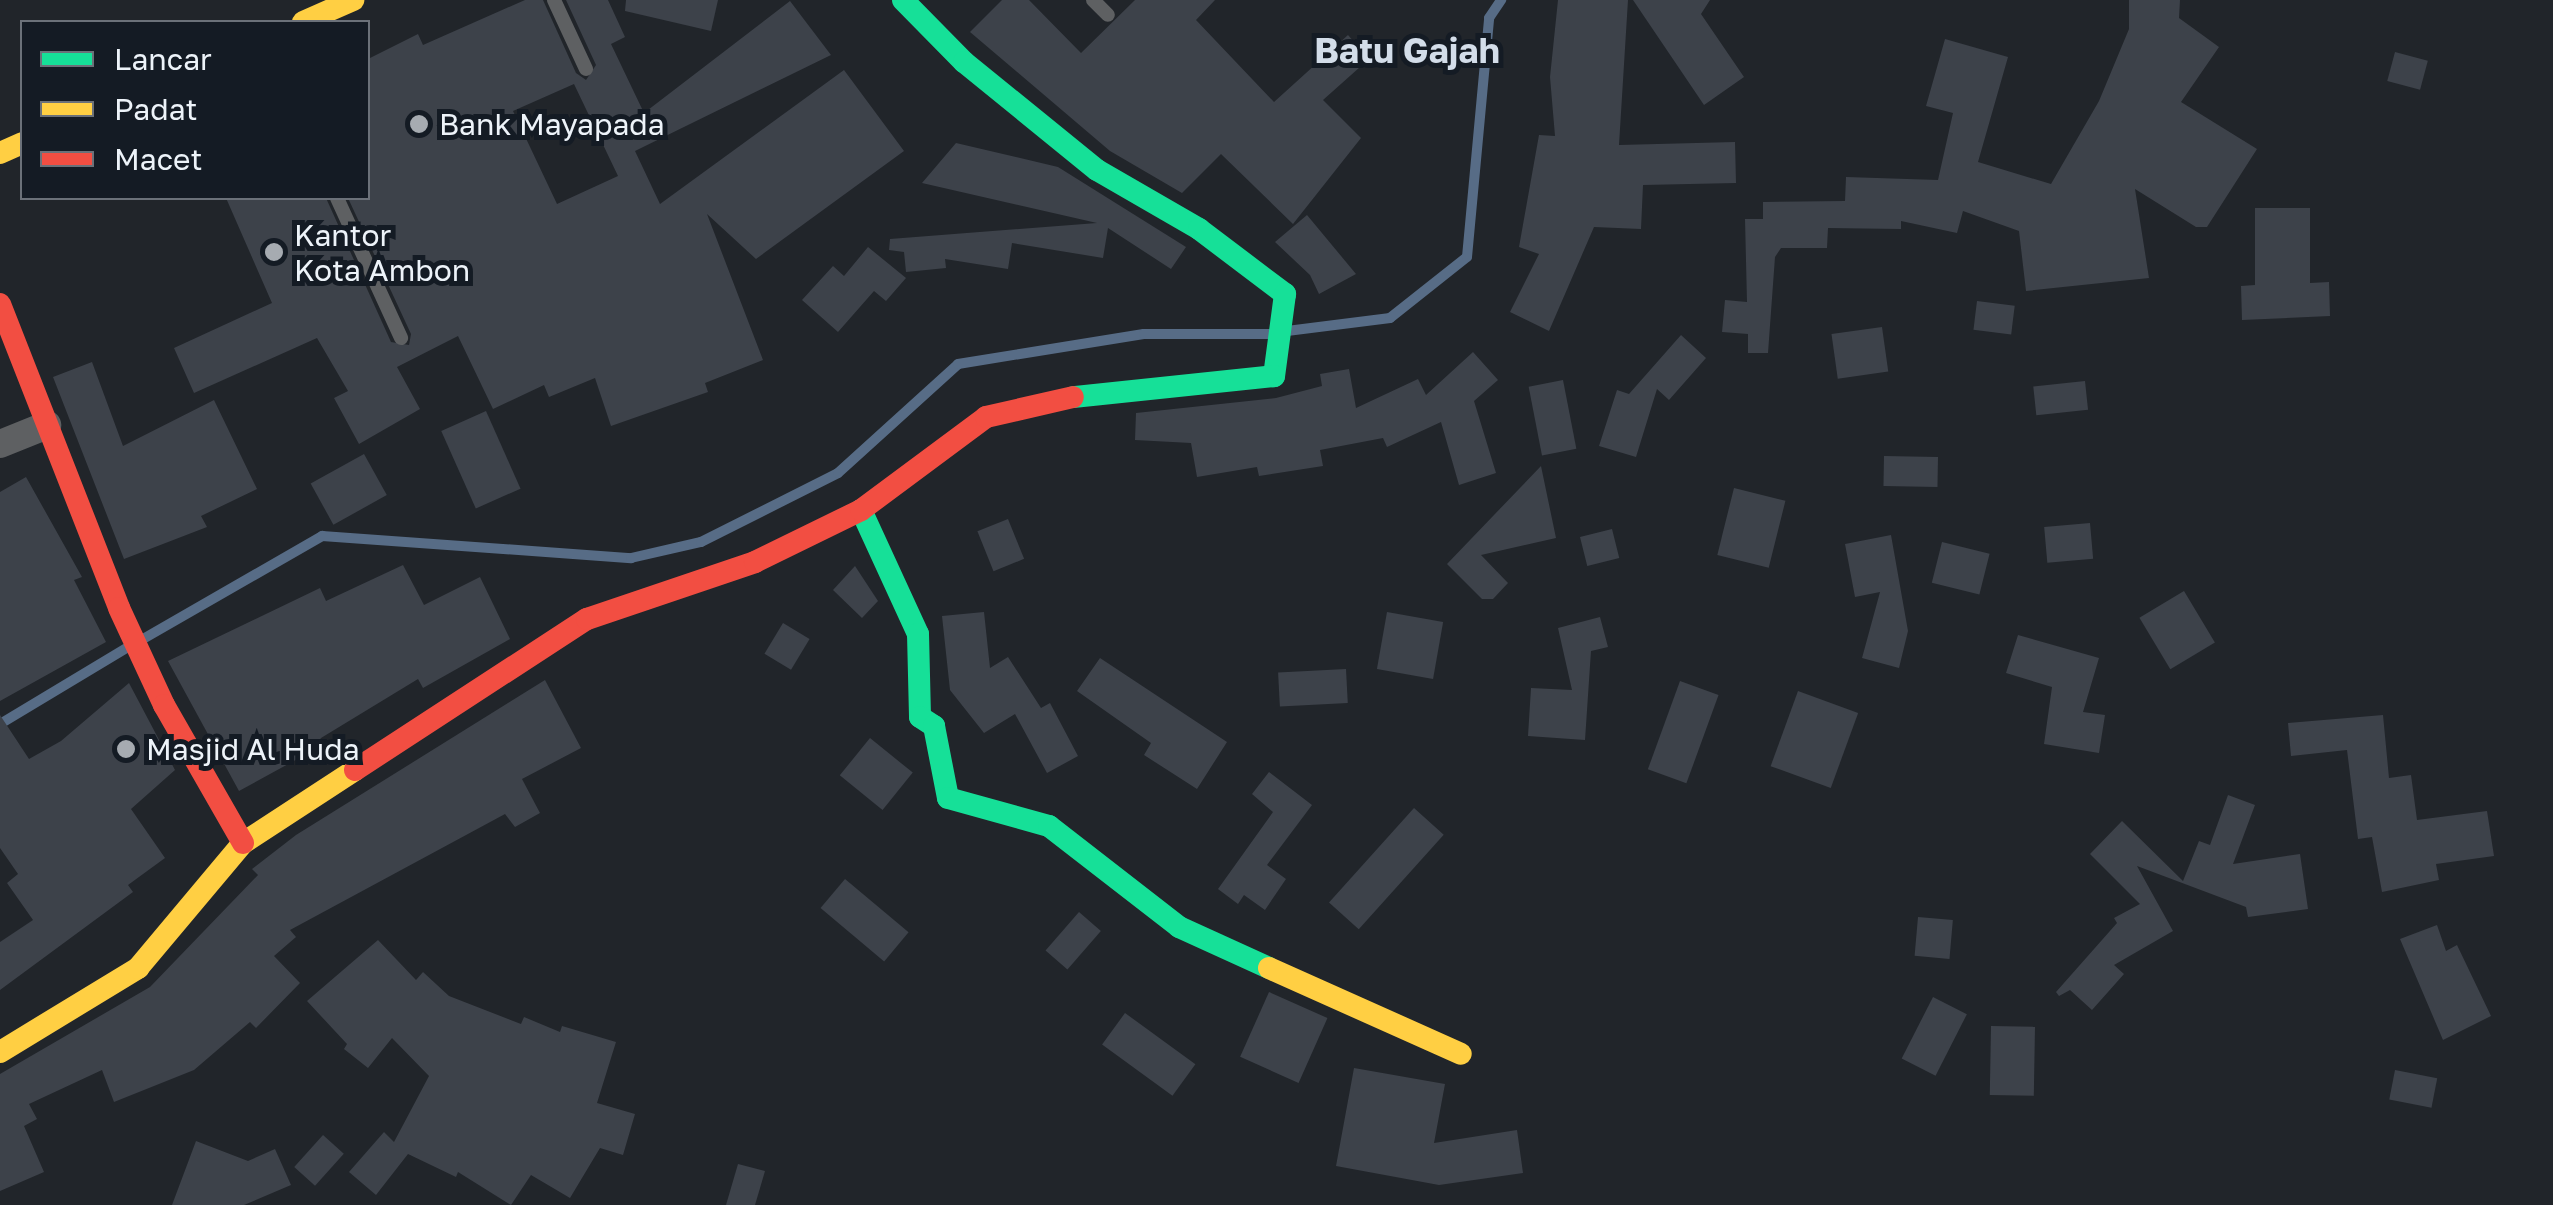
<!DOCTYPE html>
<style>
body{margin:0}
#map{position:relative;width:2553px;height:1205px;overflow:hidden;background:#21252a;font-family:"Golos Text",sans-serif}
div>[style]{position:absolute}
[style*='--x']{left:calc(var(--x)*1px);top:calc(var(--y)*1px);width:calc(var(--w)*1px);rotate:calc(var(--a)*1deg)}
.stream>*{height:10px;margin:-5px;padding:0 5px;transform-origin:5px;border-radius:5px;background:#576c86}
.building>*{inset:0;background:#3d424a;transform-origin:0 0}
.lane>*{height:14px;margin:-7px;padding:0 7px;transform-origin:7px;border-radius:7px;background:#5e6062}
.street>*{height:28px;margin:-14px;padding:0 14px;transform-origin:14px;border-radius:14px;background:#5e6062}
.fast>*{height:22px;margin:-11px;padding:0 11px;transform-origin:11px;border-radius:11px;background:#16e098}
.slow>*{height:22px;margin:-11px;padding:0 11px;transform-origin:11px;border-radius:11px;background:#ffcf43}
.jam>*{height:22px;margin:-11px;padding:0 11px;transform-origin:11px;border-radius:11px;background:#f24e42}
.dots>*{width:28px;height:28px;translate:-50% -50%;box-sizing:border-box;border:5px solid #141b24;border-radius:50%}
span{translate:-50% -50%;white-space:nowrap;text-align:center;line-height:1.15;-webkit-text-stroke:10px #141b24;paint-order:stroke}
.poi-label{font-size:30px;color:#edf3f9}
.left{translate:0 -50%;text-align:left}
.quarter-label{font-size:35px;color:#d3dde9;font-weight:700}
.legend{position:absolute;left:20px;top:20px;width:350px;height:180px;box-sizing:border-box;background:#141b24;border:2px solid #6b7179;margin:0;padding:12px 18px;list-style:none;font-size:30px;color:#edf3f9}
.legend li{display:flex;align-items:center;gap:20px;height:50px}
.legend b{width:50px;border:2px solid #6b7179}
</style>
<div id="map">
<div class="stream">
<i style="--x:1287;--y:331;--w:104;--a:-7.2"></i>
<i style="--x:1390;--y:318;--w:98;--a:-38.4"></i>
<i style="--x:1467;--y:257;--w:240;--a:-84.7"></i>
<i style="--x:1489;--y:18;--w:22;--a:-56"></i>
<i style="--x:143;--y:639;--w:207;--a:-29.9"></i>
<i style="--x:322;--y:536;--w:310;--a:4.1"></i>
<i style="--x:631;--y:558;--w:72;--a:-12.9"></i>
<i style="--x:701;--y:542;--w:153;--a:-26.7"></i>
<i style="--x:838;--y:473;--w:162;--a:-42.2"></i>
<i style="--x:958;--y:364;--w:188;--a:-9.2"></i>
<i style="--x:1144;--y:334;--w:126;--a:0"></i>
<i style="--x:0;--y:724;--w:149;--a:-31"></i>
</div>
<div class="building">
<i style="clip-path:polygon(evenodd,525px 0,543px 0,576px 73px,586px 80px,596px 65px,566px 0,608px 0,625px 37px,611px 44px,644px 113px,790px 1px,831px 55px,635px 151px,660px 204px,844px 70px,904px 151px,756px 259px,707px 214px,763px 360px,705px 383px,708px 392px,611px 426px,595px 378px,549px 397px,544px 385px,493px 409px,458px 336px,397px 367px,420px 409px,359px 444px,334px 398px,348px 391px,317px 338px,194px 393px,174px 348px,272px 303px,226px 198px,326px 198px,391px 342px,409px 345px,411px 334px,348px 198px,368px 198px,368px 59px,418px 34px,423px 45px,525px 0,574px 84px,618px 176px,557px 204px,513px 111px,574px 84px)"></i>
<i style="clip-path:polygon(626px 0,718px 0,711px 31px,625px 11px)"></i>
<i style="clip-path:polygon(1002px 0,1029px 0,1081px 53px,1135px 0,1215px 0,1196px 20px,1274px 102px,1348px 35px,1369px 59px,1323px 100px,1361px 138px,1293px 224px,1221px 154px,1182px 193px,1110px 151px,970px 32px)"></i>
<i style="clip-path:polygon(1558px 0,1628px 0,1619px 145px,1735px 142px,1736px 183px,1643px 185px,1641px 229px,1594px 227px,1549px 331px,1510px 312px,1539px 254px,1519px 247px,1539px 135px,1555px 136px,1550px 77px)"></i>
<i style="clip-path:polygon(1633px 0,1710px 0,1701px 14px,1744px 77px,1704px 105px)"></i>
<i style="clip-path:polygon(2129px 0,2180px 0,2179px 18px,2219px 47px,2181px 102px,2257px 149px,2207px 227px,2196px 227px,2135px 189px,2149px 278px,2026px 291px,2019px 231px,1963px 211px,1957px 233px,1901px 221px,1901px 229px,1828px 228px,1827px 248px,1781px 248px,1775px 257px,1768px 353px,1748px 353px,1748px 334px,1722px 332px,1725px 300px,1747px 302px,1745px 219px,1763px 219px,1763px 202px,1845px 201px,1846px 177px,1938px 180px,1953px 113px,1926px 106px,1945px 39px,2008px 57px,1978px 162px,2051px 184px,2099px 101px,2129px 29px)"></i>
<i style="left:2395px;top:52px;width:34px;height:30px;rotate:15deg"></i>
<i style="clip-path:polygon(956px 143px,1058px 167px,1186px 247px,1171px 269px,1108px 228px,1103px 258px,1012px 243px,1008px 269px,945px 259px,946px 268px,906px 272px,904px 252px,889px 250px,890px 239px,1097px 223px,922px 183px)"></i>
<i style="clip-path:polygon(2255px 208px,2310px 208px,2310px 283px,2329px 282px,2330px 316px,2242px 320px,2241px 286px,2255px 285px)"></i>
<i style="clip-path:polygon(1307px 215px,1356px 274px,1319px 294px,1310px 275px,1275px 242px)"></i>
<i style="clip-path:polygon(868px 247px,906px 278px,886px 301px,874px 291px,838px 332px,802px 300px,833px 266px,844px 276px)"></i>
<i style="left:1977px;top:301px;width:38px;height:29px;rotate:7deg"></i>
<i style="left:1882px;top:327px;width:45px;height:51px;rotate:82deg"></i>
<i style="clip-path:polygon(1681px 335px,1706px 358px,1669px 400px,1657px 389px,1636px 457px,1599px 446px,1617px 390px,1629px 394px)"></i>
<i style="clip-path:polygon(1473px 352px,1498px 380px,1474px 401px,1496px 473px,1459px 485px,1441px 422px,1387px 447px,1383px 438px,1320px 450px,1323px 466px,1259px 476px,1257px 467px,1197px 477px,1191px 443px,1135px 440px,1136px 413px,1276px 398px,1322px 386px,1320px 374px,1349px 369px,1356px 408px,1418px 379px,1426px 395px)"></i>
<i style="clip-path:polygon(92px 362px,123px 446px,214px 400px,257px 489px,201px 516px,207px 527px,124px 559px,53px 377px)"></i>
<i style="left:1563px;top:380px;width:70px;height:35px;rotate:79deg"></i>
<i style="left:2085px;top:381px;width:29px;height:52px;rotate:84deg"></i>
<i style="left:486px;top:411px;width:85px;height:49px;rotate:66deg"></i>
<i style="left:364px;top:454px;width:47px;height:61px;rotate:61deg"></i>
<i style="left:1884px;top:456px;width:54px;height:30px;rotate:1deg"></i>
<i style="clip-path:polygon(1541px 466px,1556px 538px,1481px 555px,1508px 583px,1493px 599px,1482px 599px,1447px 564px)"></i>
<i style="clip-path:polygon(26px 477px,82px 577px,74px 580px,106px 642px,0 701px,0 492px)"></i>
<i style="left:1734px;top:488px;width:53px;height:69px;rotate:14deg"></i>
<i style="left:1008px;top:519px;width:43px;height:33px;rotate:68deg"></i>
<i style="left:2090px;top:523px;width:36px;height:46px;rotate:85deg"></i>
<i style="left:1612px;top:529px;width:30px;height:33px;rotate:76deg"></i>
<i style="clip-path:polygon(1891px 535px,1908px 631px,1899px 668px,1862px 658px,1880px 592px,1855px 597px,1845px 544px)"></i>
<i style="left:1942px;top:542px;width:49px;height:42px;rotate:14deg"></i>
<i style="clip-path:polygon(403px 565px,424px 605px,480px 577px,510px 639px,423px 688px,418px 679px,321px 738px,312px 751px,239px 791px,168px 661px,320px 588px,326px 601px)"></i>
<i style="clip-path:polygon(855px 566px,878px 601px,862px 618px,833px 590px)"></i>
<i style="left:2184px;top:591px;width:60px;height:52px;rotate:59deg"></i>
<i style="clip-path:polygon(984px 612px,990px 668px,1008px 657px,1041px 708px,1050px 703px,1078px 756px,1047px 773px,1015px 714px,984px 733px,950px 690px,942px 616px)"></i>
<i style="left:1387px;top:612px;width:57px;height:58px;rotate:10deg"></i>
<i style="clip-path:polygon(1600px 617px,1608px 647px,1591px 651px,1585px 740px,1528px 736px,1531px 688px,1572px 690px,1558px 628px)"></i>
<i style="left:783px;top:623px;width:31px;height:36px;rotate:31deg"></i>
<i style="clip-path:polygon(2018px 635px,2099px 658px,2083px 712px,2105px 715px,2099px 753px,2044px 744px,2052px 687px,2006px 673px)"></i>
<i style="clip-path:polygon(1100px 658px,1227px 742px,1197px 789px,1144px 755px,1151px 743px,1077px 691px)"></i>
<i style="left:1346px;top:669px;width:34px;height:68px;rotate:87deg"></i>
<i style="clip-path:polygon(545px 680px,581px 748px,522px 779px,540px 813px,515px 827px,505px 814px,290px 930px,296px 937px,274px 956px,300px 983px,256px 1028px,250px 1022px,194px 1070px,114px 1102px,102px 1070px,29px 1104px,37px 1119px,24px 1126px,44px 1172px,0 1191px,0 1074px,150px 987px,258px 875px,252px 869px,296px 835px)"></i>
<i style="left:1680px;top:681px;width:41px;height:94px;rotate:20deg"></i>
<i style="clip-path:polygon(129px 683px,175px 770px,131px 809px,165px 858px,128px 885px,133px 892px,0 990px,0 942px,33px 920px,7px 883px,18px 874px,0 848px,0 715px,29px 759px,61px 741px)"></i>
<i style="left:1798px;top:691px;width:64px;height:80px;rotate:20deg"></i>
<i style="clip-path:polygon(2383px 715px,2389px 778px,2411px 775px,2417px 820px,2487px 811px,2494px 856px,2436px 864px,2439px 880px,2382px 892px,2372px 837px,2358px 839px,2347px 750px,2291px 756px,2288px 723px)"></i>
<i style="left:870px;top:738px;width:55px;height:48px;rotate:39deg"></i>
<i style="clip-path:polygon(1269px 772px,1312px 805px,1267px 865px,1286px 879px,1265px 910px,1244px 895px,1238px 904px,1218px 889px,1273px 812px,1252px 794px)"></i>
<i style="clip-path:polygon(2228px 795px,2255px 805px,2233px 864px,2300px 854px,2308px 909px,2248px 917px,2246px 907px,2137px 866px,2173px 931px,2114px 965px,2124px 974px,2092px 1010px,2070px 990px,2059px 996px,2056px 992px,2117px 923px,2114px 918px,2140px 904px,2090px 854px,2122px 821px,2183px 881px,2199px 841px,2210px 845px)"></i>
<i style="left:1414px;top:808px;width:40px;height:127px;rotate:42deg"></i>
<i style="left:845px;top:879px;width:83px;height:38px;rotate:40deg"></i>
<i style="left:1079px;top:912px;width:29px;height:51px;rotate:41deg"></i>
<i style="left:1918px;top:917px;width:35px;height:39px;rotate:5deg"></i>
<i style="clip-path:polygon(2437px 925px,2446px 951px,2457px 945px,2491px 1016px,2443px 1040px,2400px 939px)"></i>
<i style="clip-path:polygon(378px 940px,416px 980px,423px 972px,449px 996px,521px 1024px,524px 1017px,560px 1032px,562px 1026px,616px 1042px,597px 1103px,635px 1114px,623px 1155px,600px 1148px,570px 1198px,531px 1175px,511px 1205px,458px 1172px,456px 1177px,408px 1154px,376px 1195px,349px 1172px,384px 1132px,394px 1142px,429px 1076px,392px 1038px,368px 1068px,344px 1049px,347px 1044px,307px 1001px)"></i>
<i style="left:1269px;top:992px;width:64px;height:71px;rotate:24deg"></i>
<i style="left:1933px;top:997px;width:38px;height:69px;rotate:27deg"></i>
<i style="left:1125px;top:1013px;width:87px;height:39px;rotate:36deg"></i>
<i style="left:1991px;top:1026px;width:44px;height:69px;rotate:1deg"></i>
<i style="clip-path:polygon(1354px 1068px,1445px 1084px,1434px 1143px,1517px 1130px,1523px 1173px,1439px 1185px,1336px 1166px)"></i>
<i style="left:2395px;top:1070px;width:43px;height:30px;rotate:11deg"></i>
<i style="left:323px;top:1135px;width:28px;height:43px;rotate:42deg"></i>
<i style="clip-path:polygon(196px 1141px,248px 1161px,275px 1149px,291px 1185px,244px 1205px,172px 1205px)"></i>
<i style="clip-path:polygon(738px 1164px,765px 1171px,755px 1205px,726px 1205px)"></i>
</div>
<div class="lane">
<i style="--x:554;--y:0;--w:76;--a:65.1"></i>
<i style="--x:1093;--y:0;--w:21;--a:45"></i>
<i style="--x:337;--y:198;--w:154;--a:65.4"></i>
</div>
<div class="street">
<i style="--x:0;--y:444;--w:51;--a:-22"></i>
</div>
<div class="fast">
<i style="--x:903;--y:0;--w:87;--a:45.5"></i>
<i style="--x:964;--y:62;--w:171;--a:39.1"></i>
<i style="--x:1097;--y:170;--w:118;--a:30"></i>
<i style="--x:1199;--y:229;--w:108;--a:37.1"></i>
<i style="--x:1285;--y:294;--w:83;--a:97.6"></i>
<i style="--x:1274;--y:376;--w:202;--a:174"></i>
<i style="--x:861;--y:510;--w:136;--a:65.3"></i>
<i style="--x:918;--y:634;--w:83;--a:88.6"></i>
<i style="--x:920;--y:717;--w:17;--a:33"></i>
<i style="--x:934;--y:726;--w:73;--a:79"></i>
<i style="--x:948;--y:798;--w:105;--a:15.5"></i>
<i style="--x:1049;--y:826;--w:165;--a:37.8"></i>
<i style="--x:1179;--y:927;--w:99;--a:24.5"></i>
</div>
<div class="slow">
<i style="--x:303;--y:22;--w:55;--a:-23.7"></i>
<i style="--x:0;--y:153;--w:24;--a:-24"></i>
<i style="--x:1269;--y:968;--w:210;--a:24.1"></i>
<i style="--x:0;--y:1052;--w:162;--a:-31.3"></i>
<i style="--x:138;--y:968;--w:163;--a:-50"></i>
<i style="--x:243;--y:843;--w:134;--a:-33.1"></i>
</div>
<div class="jam">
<i style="--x:0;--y:304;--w:326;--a:68.6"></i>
<i style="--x:119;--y:608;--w:107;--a:65.1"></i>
<i style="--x:164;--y:705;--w:159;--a:60.2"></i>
<i style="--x:355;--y:770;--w:277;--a:-33.1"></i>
<i style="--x:587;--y:619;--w:177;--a:-18.7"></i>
<i style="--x:755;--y:562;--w:118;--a:-26.1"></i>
<i style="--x:861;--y:510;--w:156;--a:-36.6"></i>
<i style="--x:986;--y:417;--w:89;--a:-12.9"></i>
</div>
<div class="dots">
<i style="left:419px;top:124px;background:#a6abb1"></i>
<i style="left:274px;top:252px;background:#a6abb1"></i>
<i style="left:126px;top:749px;background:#a6abb1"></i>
</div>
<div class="poi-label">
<span class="left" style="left:439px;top:124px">Bank Mayapada</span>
<span class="left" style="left:294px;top:252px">Kantor<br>Kota Ambon</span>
<span class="left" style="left:146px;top:749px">Masjid Al Huda</span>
</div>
<div class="quarter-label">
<span style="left:1407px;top:50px">Batu Gajah</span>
</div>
<ul class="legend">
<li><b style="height:12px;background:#16e098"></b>Lancar</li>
<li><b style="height:12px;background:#ffcf43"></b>Padat</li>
<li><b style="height:12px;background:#f24e42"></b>Macet</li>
</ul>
</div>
